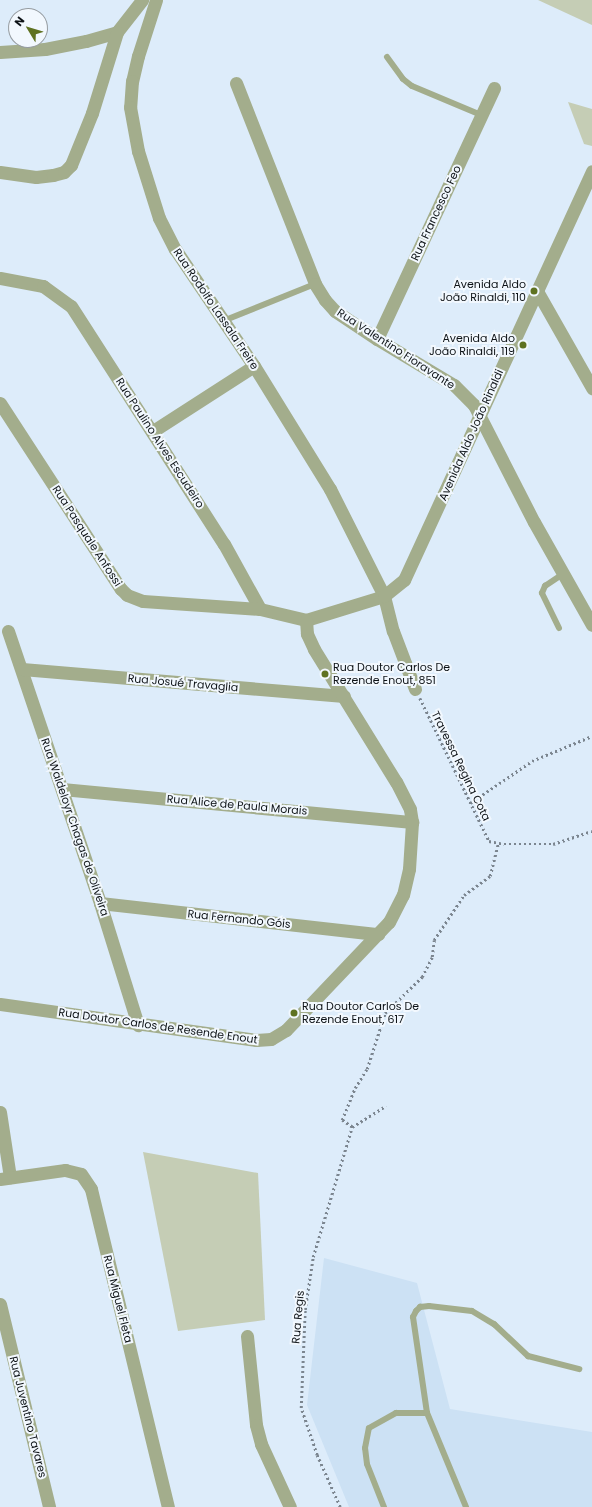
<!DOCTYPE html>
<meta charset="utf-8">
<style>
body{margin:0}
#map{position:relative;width:592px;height:1507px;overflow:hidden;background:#ddecfa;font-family:Poppins,sans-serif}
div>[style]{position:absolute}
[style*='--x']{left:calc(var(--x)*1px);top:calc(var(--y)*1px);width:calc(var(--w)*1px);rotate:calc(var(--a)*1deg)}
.built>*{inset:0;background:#cce1f4}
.green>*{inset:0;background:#c5cdb5}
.path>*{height:2.5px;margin-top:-1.25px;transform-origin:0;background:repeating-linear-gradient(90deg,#7b858f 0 2px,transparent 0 5px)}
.lane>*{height:6px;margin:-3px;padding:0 3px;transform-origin:3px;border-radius:3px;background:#a3ad8c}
.street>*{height:13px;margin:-6.5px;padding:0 6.5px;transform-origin:6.5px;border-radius:6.5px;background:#a3ad8c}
.dots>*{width:11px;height:11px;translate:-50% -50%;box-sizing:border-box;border:2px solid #f2f8fe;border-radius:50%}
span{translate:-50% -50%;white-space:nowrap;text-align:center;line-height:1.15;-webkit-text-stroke:4px #f2f8fe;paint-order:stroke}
.street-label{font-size:11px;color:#0d1216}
.poi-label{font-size:11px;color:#0d1216}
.right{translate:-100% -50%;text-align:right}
.left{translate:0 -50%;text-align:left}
.north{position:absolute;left:8px;top:8px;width:40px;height:40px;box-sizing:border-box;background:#f2f8fe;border:1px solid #969ca1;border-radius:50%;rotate:308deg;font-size:11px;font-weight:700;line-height:16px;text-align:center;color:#0d1216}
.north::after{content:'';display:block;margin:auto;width:14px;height:18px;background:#5f7221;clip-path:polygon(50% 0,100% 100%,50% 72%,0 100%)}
</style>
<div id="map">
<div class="built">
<i style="clip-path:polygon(324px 1258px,417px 1283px,450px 1409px,592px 1432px,592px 1507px,349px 1507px,307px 1405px)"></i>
</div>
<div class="green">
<i style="clip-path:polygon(538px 0,592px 0,592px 25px)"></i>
<i style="clip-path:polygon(568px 102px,592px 109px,592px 146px,584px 144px)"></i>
<i style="clip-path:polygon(143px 1152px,258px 1173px,265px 1320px,178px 1331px)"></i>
</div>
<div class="path">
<i style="--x:420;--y:698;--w:159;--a:64.2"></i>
<i style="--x:489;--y:841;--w:15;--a:11"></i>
<i style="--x:504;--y:844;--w:49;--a:0"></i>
<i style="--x:553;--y:844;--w:41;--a:-18.4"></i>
<i style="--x:470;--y:803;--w:75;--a:-34.1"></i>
<i style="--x:532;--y:761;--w:65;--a:-22.6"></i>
<i style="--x:352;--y:1127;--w:12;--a:-145"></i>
<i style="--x:342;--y:1120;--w:35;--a:-68"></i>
<i style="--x:355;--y:1088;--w:22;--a:-58"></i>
<i style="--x:367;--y:1069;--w:59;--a:-72.2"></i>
<i style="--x:385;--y:1013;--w:52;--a:-44.2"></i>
<i style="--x:422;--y:977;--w:22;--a:-63"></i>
<i style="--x:432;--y:957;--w:17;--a:-83"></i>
<i style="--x:434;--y:940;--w:54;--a:-56.3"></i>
<i style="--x:464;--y:895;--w:32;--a:-36"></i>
<i style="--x:490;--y:876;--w:34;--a:-76"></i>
<i style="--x:352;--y:1127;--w:40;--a:-32"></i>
<i style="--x:340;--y:1507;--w:57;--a:-113.9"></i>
<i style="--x:317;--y:1455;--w:50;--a:-108.8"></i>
<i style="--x:301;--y:1408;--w:98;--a:-87.7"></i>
<i style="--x:305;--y:1310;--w:54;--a:-81.4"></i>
<i style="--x:313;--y:1257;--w:136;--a:-73.3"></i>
</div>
<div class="lane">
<i style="--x:387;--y:57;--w:27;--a:54"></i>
<i style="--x:403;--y:79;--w:11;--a:38"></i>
<i style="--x:412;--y:86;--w:75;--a:22.8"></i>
<i style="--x:223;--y:321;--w:99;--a:-21.9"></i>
<i style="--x:559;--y:628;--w:39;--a:-116"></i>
<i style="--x:542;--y:593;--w:8;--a:-67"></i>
<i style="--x:545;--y:586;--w:22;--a:-34"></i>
<i style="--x:384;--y:1507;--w:46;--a:-111.6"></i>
<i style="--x:367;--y:1464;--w:16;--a:-97"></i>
<i style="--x:365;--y:1448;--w:20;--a:-79"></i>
<i style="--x:369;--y:1428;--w:31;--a:-29"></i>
<i style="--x:396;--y:1413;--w:31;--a:0"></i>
<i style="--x:466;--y:1507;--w:102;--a:-112.5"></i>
<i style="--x:427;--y:1413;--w:97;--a:-98.3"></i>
<i style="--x:413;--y:1317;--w:7;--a:-63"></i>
<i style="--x:416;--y:1311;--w:6;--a:-45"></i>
<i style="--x:420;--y:1307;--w:9;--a:-6"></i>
<i style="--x:429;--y:1306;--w:43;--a:6.6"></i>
<i style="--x:472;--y:1311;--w:26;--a:31"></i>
<i style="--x:494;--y:1324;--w:47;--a:43.3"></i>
<i style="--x:528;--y:1356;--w:53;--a:14.3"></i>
</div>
<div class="street">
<i style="--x:156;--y:0;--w:59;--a:107.8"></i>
<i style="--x:138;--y:56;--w:26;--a:103"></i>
<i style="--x:132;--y:81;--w:26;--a:94"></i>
<i style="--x:130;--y:107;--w:45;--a:79.7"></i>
<i style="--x:138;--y:151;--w:70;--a:72.6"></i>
<i style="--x:159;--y:218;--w:35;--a:63"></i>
<i style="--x:175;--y:249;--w:141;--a:56"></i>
<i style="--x:254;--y:366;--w:145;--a:58.3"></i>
<i style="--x:330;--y:489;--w:120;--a:63.2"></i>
<i style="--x:384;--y:596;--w:36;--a:76"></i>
<i style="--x:393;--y:631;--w:62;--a:69.2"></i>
<i style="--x:0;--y:52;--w:45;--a:-3.8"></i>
<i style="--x:45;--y:49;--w:42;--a:-11"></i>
<i style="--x:86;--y:41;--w:32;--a:-16"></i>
<i style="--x:117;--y:32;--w:41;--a:-52"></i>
<i style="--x:236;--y:83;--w:216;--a:68.5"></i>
<i style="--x:315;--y:284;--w:19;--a:58"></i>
<i style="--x:325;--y:300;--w:15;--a:48"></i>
<i style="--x:335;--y:311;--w:50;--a:33.7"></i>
<i style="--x:377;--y:339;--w:90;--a:30.9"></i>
<i style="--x:454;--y:385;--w:28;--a:45"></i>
<i style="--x:474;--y:405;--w:131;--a:62.9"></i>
<i style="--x:534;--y:522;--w:118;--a:60.6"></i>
<i style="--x:0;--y:172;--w:36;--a:8"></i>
<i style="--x:36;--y:177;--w:17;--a:-7"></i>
<i style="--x:53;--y:175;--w:11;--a:-15"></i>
<i style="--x:64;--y:172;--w:10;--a:-45"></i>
<i style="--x:71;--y:165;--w:56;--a:-68"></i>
<i style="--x:92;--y:113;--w:85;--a:-72.8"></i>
<i style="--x:0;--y:278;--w:44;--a:10.5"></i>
<i style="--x:43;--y:286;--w:34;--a:36"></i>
<i style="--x:71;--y:306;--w:283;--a:57.3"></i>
<i style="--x:224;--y:544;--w:74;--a:61"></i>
<i style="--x:260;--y:609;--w:47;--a:13.4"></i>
<i style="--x:306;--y:620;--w:82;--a:-17.1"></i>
<i style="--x:384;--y:596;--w:26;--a:-39"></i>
<i style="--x:404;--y:580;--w:450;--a:-65.3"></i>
<i style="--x:537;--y:291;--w:112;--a:60.4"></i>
<i style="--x:377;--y:339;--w:277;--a:-65"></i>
<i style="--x:0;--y:403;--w:222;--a:57"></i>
<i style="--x:121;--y:589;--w:8;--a:45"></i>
<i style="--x:127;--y:595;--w:17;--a:21"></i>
<i style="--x:143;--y:601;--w:117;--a:3.9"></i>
<i style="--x:153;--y:431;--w:120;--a:-32.8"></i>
<i style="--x:8;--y:631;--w:287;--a:71.3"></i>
<i style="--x:100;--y:903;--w:128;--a:72.7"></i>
<i style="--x:22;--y:669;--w:323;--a:4.8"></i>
<i style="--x:62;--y:789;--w:352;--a:5.4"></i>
<i style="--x:100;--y:903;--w:280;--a:6.4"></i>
<i style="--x:0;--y:1004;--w:259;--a:8"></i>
<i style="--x:256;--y:1040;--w:15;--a:-4"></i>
<i style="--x:271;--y:1039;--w:17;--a:-31"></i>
<i style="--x:286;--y:1030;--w:149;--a:-46.4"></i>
<i style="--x:389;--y:922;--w:30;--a:-63"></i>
<i style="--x:403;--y:895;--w:27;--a:-77"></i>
<i style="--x:409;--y:869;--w:47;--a:-86.3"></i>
<i style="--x:412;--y:822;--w:13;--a:-99"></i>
<i style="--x:410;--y:809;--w:30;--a:-117"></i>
<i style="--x:396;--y:782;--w:156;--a:-121.7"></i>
<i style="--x:314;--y:649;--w:17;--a:-115"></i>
<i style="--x:307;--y:634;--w:14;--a:-94"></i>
<i style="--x:0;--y:1112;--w:66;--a:81.3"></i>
<i style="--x:0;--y:1179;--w:66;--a:-7.9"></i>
<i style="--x:65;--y:1170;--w:16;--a:14"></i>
<i style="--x:81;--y:1174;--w:18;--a:56"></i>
<i style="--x:91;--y:1189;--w:327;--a:76.4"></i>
<i style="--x:0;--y:1304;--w:209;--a:76.4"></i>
<i style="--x:247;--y:1336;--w:89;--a:84.2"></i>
<i style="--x:256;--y:1425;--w:20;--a:75"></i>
<i style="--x:261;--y:1444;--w:69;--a:65.3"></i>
</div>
<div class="dots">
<i style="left:534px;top:291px;background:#5f7221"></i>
<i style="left:523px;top:345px;background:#5f7221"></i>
<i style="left:325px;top:674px;background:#5f7221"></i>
<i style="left:294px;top:1013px;background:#5f7221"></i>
</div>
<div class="street-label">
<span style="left:436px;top:213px;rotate:-65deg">Rua Francesco Feo</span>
<span style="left:216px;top:309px;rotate:56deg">Rua Rodolfo Lassala Freire</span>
<span style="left:396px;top:349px;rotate:33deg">Rua Valentino Fioravante</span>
<span style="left:471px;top:435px;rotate:-66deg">Avenida Aldo João Rinaldi</span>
<span style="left:160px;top:443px;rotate:57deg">Rua Paulino Alves Escudeiro</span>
<span style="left:87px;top:536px;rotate:57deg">Rua Pasquale Anfossi</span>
<span style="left:183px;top:683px;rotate:5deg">Rua Josué Travaglia</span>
<span style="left:461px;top:766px;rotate:64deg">Travessa Regina Cota</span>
<span style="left:237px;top:805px;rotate:5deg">Rua Alice de Paula Morais</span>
<span style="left:75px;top:827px;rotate:71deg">Rua Waldeloyr Chagas de Oliveira</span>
<span style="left:239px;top:919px;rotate:6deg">Rua Fernando Góis</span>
<span style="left:158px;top:1026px;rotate:8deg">Rua Doutor Carlos de Resende Enout</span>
<span style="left:118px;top:1299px;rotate:76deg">Rua Miguel Fleta</span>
<span style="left:298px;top:1317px;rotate:-85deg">Rua Regis</span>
<span style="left:28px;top:1417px;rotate:76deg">Rua Juventino Tavares</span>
</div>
<div class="poi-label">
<span class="right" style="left:526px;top:291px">Avenida Aldo<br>João Rinaldi, 110</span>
<span class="right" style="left:515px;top:345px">Avenida Aldo<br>João Rinaldi, 119</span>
<span class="left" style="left:333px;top:674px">Rua Doutor Carlos De<br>Rezende Enout, 851</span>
<span class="left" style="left:302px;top:1013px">Rua Doutor Carlos De<br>Rezende Enout, 617</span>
</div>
<div class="north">N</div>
</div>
